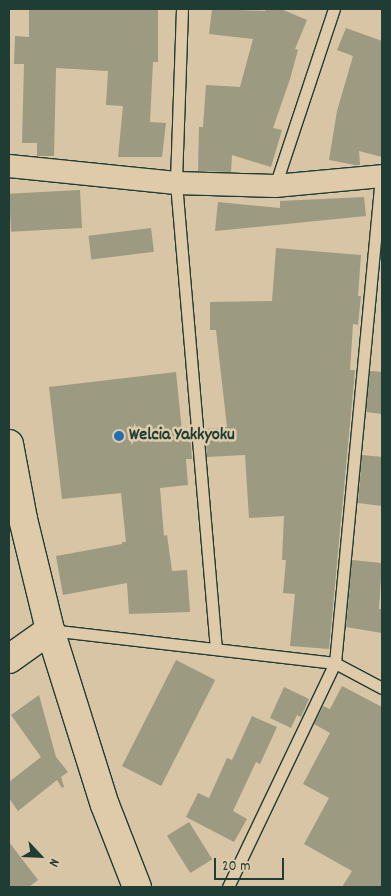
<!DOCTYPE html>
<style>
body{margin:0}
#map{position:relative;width:391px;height:896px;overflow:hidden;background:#d7c5a5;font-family:Dekko,sans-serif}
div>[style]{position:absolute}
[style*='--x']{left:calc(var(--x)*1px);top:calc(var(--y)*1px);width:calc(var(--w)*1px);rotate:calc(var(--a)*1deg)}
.building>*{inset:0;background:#9c9a80;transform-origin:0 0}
.roads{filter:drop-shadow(1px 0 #1f3d34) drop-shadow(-1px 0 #1f3d34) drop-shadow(0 1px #1f3d34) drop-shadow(0 -1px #1f3d34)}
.lane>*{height:11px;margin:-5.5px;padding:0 5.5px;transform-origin:5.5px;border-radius:5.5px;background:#dfcbaa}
.street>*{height:22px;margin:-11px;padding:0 11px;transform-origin:11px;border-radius:11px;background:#dfcbaa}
.secondary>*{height:28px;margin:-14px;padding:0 14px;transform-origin:14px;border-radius:14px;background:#dfcbaa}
.dots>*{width:14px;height:14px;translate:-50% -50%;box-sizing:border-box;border:2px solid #dfcbaa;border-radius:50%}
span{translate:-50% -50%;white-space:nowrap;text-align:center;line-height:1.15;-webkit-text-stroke:5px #dfcbaa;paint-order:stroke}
.poi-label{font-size:18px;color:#1f3d34;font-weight:700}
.left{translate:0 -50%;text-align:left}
.frame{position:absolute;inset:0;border:10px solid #1f3d34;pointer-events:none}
.north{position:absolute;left:15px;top:831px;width:50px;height:50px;-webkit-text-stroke:4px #dfcbaa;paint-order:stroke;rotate:115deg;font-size:14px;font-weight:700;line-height:20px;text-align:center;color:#1f3d34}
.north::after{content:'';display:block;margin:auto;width:18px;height:22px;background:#1f3d34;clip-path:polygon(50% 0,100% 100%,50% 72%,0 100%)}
.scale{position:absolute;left:214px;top:858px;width:70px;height:22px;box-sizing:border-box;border:2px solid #1f3d34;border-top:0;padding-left:6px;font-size:15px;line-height:18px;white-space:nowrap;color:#1f3d34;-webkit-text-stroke:4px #dfcbaa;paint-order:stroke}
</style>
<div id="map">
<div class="building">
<i style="clip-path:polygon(29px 9px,158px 9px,158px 62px,153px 62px,150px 122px,166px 123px,162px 157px,118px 157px,123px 106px,106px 105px,108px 71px,56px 68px,54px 156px,37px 156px,37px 143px,22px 143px,24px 64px,14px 64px,15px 36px,29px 37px)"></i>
<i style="clip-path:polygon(212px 9px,265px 11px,266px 9px,281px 9px,307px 20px,295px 49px,298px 50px,290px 79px,273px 128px,282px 130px,271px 167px,232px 155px,231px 172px,198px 171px,199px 127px,203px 127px,206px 85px,240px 87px,253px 39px,209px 34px)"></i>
<i style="clip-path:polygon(346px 28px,382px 41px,382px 157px,359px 151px,360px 165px,355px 165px,329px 160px,337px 111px,353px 56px,337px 50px)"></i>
<i style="left:80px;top:190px;width:38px;height:71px;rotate:87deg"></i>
<i style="clip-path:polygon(364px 197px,366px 216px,215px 231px,218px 202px,280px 208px,280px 201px)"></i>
<i style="left:151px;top:228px;width:24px;height:63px;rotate:83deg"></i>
<i style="clip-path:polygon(276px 248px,361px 255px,358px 296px,361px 296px,358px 325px,353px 324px,350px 370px,355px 370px,329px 649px,290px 646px,295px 594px,283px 593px,286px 560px,282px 560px,284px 516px,249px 518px,245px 455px,207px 457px,205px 429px,227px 427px,216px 330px,210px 330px,210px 302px,272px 301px)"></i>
<i style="clip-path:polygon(370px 371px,382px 372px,382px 414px,366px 412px)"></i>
<i style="clip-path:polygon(176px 372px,182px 431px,190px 430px,192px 459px,186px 459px,188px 485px,160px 488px,164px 536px,167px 535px,172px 571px,187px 570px,190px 612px,129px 614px,127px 583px,63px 595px,56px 556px,122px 544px,122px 542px,126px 542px,121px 493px,62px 499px,49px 387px)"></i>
<i style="clip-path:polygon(362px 455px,382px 457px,382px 506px,358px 503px)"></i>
<i style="clip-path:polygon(352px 560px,382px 563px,379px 609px,382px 609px,382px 633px,346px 627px)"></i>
<i style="left:176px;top:660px;width:44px;height:119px;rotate:27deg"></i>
<i style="clip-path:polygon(342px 686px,382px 707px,382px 887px,342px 887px,352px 871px,304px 844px,329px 798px,303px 784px,330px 733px,314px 724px,323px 706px,330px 709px)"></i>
<i style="clip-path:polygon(284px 687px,309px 699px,301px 717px,297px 715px,291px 728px,270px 718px)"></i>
<i style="clip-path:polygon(39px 695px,56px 757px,68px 772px,61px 777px,64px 787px,62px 788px,57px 780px,18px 811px,9px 798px,9px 782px,41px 757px,11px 715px)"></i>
<i style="clip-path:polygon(252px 716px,277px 727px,260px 764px,256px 762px,233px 811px,247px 819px,234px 842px,186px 817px,198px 793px,209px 798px,227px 758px,232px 760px)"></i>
<i style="left:189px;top:822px;width:44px;height:26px;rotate:58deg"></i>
<i style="clip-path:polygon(9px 842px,38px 880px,29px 887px,9px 887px)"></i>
</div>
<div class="roads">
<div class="lane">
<i style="--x:182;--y:9;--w:174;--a:92"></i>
<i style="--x:176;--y:183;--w:467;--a:85.1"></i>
<i style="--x:275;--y:186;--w:187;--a:-71.6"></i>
<i style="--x:50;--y:630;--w:287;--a:6.6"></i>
<i style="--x:335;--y:663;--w:53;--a:28"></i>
<i style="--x:228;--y:887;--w:248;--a:-64.5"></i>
<i style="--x:335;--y:663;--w:489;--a:-84.6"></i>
</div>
<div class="street">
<i style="--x:9;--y:166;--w:168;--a:5.8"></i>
<i style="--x:176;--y:183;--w:99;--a:1.7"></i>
<i style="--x:275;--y:186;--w:107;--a:-5.3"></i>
</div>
<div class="secondary">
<i style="--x:9;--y:444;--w:76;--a:79.4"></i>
<i style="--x:23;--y:519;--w:114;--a:76.3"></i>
<i style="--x:50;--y:630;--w:183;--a:72.6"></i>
<i style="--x:105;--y:805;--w:88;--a:68.7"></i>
<i style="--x:9;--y:659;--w:50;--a:-35.3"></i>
</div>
</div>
<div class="dots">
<i style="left:119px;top:436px;background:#1f6fb2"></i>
</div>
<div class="poi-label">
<span class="left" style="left:129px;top:436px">Welcia Yakkyoku</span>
</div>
<div class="frame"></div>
<div class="north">N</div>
<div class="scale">20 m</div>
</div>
